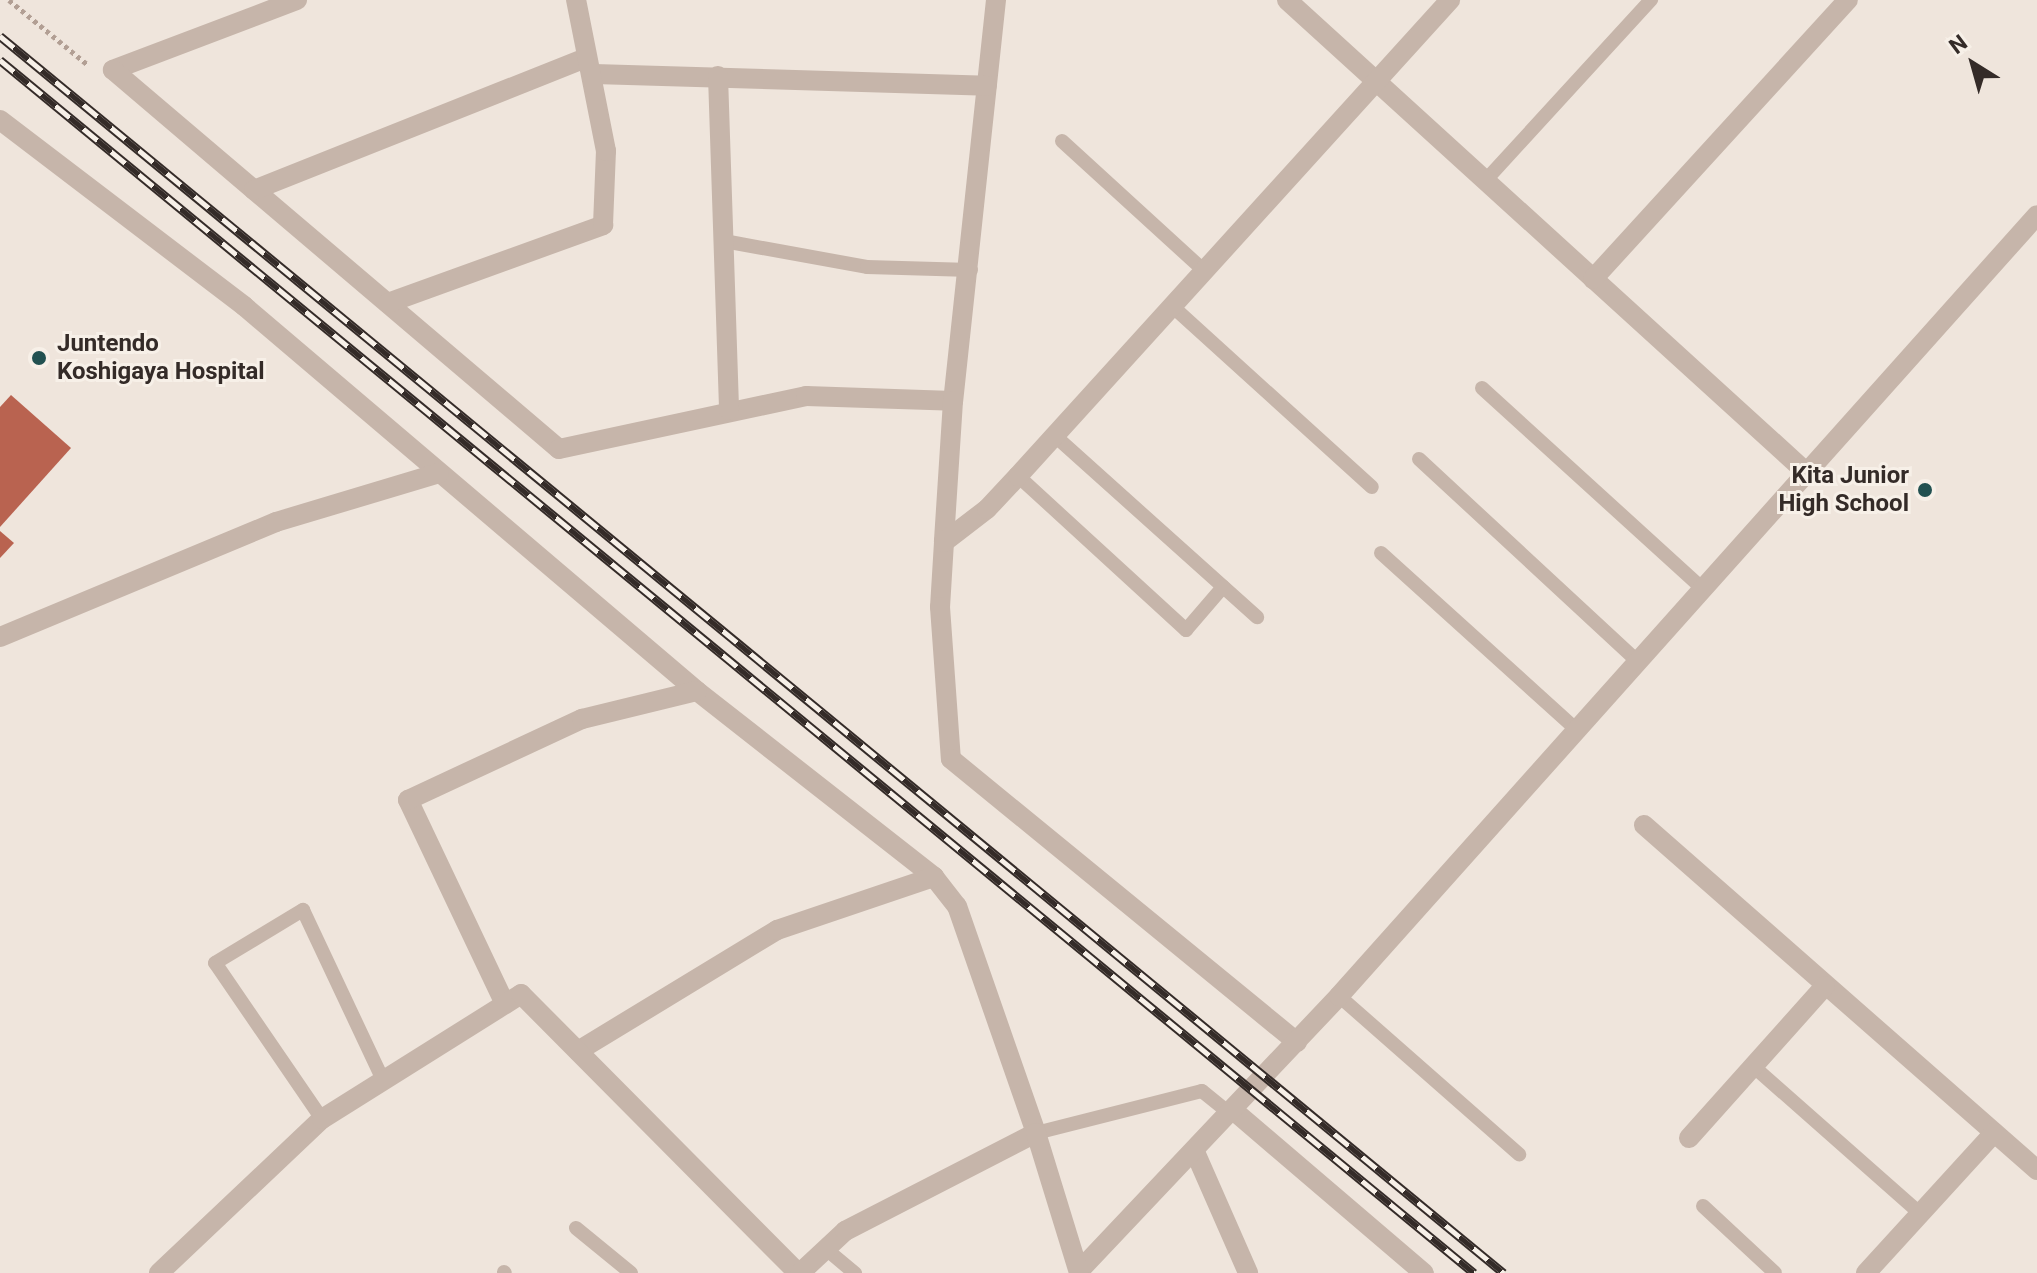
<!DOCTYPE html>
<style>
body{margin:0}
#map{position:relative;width:2037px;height:1273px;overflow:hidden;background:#efe5dc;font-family:Roboto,sans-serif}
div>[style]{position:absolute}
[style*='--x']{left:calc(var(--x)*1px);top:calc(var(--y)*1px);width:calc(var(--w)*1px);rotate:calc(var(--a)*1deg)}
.building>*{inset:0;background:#b96350}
.path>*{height:5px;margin-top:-2.5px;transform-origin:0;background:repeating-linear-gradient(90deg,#b29f94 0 4px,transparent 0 8px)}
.lane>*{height:14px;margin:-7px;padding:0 7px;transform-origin:7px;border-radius:7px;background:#c6b5aa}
.street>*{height:20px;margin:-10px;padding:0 10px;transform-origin:10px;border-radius:10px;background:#c6b5aa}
.rail>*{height:9px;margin-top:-4.5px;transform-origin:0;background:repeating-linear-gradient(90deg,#f7f0e8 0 18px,#342b28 0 36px);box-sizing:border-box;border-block:2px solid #342b28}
.dots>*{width:22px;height:22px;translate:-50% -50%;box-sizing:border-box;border:4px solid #f7f0e8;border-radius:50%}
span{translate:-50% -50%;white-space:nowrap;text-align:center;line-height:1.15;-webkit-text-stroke:6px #f7f0e8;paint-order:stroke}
.poi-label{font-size:24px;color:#342b28;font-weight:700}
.left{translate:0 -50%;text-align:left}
.right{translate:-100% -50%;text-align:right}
.north{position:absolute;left:1933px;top:24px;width:80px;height:80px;-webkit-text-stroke:6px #f7f0e8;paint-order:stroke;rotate:323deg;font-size:22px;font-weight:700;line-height:32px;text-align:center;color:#342b28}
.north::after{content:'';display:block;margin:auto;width:28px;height:36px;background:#342b28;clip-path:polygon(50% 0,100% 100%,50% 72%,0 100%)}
</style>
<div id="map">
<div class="building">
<i style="clip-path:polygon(11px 395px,71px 448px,0 527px,0 407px)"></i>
<i style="clip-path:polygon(0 531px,14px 543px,0 558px)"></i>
</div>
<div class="path">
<i style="--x:9;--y:0;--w:102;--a:39.4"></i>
</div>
<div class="lane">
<i style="--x:1062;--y:141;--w:190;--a:42.4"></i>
<i style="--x:1485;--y:181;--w:246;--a:-47.5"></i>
<i style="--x:724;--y:241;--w:145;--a:10.3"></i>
<i style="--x:867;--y:267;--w:104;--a:1.7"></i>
<i style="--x:1171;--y:305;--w:271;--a:42.2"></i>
<i style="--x:1482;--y:388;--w:297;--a:42.3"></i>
<i style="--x:1054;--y:435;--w:273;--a:41.9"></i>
<i style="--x:1419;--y:459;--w:296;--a:42.8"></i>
<i style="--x:1018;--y:476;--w:228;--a:42.5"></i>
<i style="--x:1186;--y:630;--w:57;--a:-49.3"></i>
<i style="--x:1381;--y:553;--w:263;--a:42.1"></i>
<i style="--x:1339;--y:996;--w:240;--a:41.3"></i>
<i style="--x:1753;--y:1066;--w:224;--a:41.4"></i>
<i style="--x:322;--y:1119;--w:189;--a:-124.4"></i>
<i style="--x:215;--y:963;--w:103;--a:-31.1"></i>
<i style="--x:303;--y:910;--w:186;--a:64.8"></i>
<i style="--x:1036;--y:1133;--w:171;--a:-14.2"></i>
<i style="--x:1202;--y:1091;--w:36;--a:39"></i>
<i style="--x:1703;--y:1206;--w:98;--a:42.9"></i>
<i style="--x:576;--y:1228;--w:71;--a:39.3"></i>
<i style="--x:826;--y:1249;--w:38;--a:40"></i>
<i style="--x:504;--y:1272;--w:1;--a:45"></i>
</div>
<div class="street">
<i style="--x:297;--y:0;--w:197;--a:159.2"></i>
<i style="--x:113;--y:70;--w:585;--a:40.36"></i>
<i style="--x:559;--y:449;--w:253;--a:-12.1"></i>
<i style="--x:806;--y:396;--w:147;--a:1.9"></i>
<i style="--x:996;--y:0;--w:403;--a:96.1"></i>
<i style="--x:953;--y:401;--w:141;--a:93.7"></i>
<i style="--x:944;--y:542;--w:65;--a:93.5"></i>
<i style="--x:940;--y:607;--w:152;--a:85.9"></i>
<i style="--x:951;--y:759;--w:447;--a:39.3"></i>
<i style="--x:1287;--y:0;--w:703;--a:42.29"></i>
<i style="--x:594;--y:74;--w:393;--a:1.7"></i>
<i style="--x:718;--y:76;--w:334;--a:88.1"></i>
<i style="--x:0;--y:120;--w:307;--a:37.3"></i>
<i style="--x:244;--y:306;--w:595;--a:40.36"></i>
<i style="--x:697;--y:691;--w:301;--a:38.1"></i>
<i style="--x:934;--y:877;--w:37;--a:52"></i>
<i style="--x:957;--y:906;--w:240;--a:70.8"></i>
<i style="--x:254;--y:190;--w:357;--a:-21.7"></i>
<i style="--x:1593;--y:279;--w:378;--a:-47.6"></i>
<i style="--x:388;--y:303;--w:229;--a:-19.9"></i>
<i style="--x:603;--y:225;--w:74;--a:-87.7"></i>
<i style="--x:606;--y:151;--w:154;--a:-101.2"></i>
<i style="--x:944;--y:542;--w:54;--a:-37.5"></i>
<i style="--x:987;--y:509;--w:45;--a:-46.8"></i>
<i style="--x:1018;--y:476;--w:643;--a:-47.77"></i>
<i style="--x:0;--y:637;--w:299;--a:-22.6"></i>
<i style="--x:276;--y:522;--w:170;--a:-16.7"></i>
<i style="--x:1644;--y:825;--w:523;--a:41.28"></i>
<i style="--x:505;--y:1004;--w:226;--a:-115.4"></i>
<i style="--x:408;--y:800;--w:192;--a:-25"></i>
<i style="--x:582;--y:719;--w:118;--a:-13.7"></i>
<i style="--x:578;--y:1051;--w:233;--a:-31.3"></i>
<i style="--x:777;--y:930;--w:166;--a:-18.7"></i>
<i style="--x:1233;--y:1110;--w:251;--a:40.5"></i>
<i style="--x:1689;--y:1138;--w:204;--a:-48.2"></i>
<i style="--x:1195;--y:1152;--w:132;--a:66.3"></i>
<i style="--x:1079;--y:1271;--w:378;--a:-46.6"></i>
<i style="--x:1339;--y:996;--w:1047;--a:-48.21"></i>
<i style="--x:159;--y:1273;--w:224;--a:-43.4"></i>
<i style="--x:322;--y:1119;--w:235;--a:-32.1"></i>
<i style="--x:521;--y:994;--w:393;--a:45.2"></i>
<i style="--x:800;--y:1273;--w:62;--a:-43"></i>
<i style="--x:845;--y:1231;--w:215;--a:-27.2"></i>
<i style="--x:1036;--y:1133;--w:146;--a:72.9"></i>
<i style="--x:1866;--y:1273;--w:190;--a:-47.6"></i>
</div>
<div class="rail">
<i style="--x:0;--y:36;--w:1947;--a:39.44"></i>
<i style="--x:0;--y:60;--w:1909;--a:39.45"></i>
</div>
<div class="dots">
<i style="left:39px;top:358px;background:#225151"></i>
<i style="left:1925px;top:490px;background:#225151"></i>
</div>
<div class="poi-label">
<span class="left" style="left:57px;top:358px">Juntendo<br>Koshigaya Hospital</span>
<span class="right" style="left:1909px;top:490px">Kita Junior<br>High School</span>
</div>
<div class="north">N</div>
</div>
